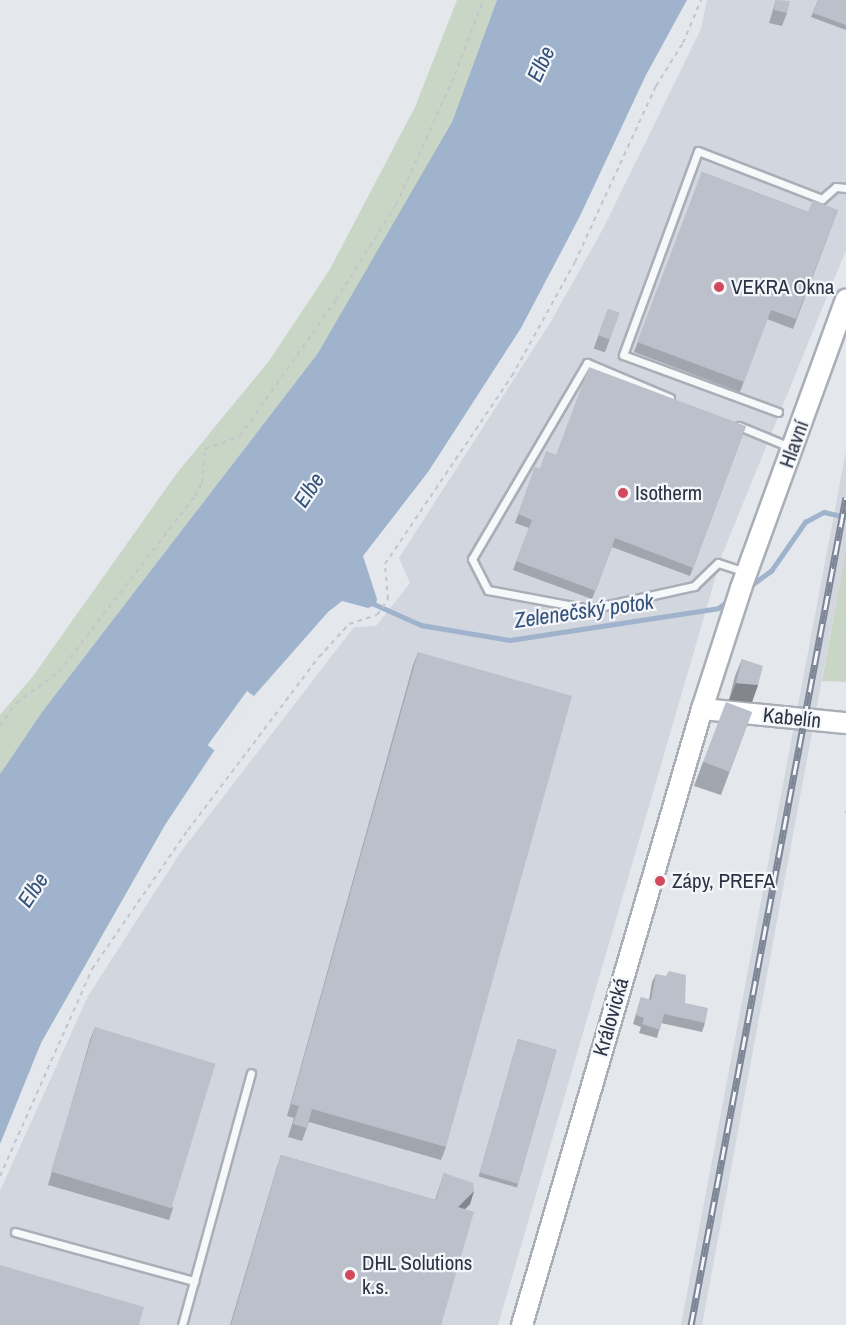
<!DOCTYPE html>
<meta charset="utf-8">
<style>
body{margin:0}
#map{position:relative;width:846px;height:1325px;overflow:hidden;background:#e4e7ec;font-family:"Archivo Narrow",sans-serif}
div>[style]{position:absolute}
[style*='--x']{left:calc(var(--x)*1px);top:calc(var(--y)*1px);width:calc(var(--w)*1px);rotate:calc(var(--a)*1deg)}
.built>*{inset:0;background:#d2d6de}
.green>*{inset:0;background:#c9d6c5}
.water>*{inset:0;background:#9fb4cc}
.pier>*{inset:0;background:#e4e7ec;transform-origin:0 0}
.stream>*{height:4.5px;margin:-2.25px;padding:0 2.25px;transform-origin:2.25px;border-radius:2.25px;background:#9fb4cc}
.path>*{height:2px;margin-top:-1px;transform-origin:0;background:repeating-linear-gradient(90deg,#c2c5cb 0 4.5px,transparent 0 9px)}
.roads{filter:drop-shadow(2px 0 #a9aeb7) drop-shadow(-2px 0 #a9aeb7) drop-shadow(0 2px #a9aeb7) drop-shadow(0 -2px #a9aeb7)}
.lane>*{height:7px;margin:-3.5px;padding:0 3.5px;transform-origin:3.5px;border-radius:3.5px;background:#f7f8fa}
.secondary>*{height:20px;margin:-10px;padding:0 10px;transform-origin:10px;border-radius:10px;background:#fff}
.rail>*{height:7px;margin-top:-3.5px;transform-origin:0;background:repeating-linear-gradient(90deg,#f4f6f9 0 14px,#7d8696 0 28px);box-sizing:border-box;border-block:2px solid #7d8696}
.wall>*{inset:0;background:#a1a5ae;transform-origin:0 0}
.shaded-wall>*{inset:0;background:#83868d}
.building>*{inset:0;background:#bbc0ca;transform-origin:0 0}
.dots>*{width:16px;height:16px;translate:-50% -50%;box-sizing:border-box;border:3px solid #f4f6f9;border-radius:50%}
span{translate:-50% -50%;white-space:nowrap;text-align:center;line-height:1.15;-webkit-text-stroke:4.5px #f4f6f9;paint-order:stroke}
.poi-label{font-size:21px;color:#2b3445}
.left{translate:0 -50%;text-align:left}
.street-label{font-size:21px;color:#2b3445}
.water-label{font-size:22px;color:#34527a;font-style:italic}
</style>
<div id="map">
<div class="built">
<i style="clip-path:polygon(707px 0,846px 0,846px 250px,722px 555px,498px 1325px,0 1325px,0 1191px,88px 996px,180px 853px,354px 627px,376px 626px,410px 583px,399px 558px,550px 323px,603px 229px,701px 29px)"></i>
<i style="clip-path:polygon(846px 451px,846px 549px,702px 1325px,681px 1325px)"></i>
</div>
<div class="green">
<i style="clip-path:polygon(457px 0,497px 0,452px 122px,379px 251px,318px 353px,42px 712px,0 774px,0 715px,33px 676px,177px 473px,269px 361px,330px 269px,415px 107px)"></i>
<i style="clip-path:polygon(846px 549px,846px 682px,822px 681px)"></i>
</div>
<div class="water">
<i style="clip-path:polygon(497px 0,687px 0,646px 75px,580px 216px,521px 328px,428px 472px,363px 556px,377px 599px,376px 605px,368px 608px,342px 601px,328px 612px,254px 696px,214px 751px,165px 825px,41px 1043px,0 1144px,0 774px,42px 712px,318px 353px,452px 122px)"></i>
</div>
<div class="pier">
<i style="left:247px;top:691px;width:9px;height:67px;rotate:36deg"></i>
</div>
<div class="stream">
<i style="--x:750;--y:586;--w:26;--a:-36"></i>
<i style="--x:771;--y:571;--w:60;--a:-55.2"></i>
<i style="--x:805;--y:522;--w:21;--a:-28"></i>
<i style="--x:824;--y:512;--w:23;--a:13"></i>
<i style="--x:372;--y:603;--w:54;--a:24.2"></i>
<i style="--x:421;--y:625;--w:90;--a:9.6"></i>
<i style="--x:510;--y:640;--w:210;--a:-8.7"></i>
<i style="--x:718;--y:608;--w:16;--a:-35"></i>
</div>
<div class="path">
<i style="--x:0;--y:726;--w:28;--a:-55"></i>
<i style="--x:16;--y:703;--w:53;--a:-35.8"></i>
<i style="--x:59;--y:672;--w:222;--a:-52.3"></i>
<i style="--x:195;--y:496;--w:15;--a:-62"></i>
<i style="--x:202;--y:483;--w:34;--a:-85"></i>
<i style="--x:205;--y:449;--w:37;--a:-20"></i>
<i style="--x:240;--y:436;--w:166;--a:-54.8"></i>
<i style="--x:336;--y:300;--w:112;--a:-57.7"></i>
<i style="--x:396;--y:205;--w:143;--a:-65.6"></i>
<i style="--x:455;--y:75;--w:80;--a:-69.5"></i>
<i style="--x:846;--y:811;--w:2;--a:90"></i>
<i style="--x:0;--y:1176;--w:227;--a:-66"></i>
<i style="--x:92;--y:969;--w:169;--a:-55.4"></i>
<i style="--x:188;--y:830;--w:217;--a:-52.9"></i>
<i style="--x:319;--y:657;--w:45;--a:-47.7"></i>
<i style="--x:349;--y:624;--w:29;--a:-18"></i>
<i style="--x:377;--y:615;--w:19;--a:-55"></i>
<i style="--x:388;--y:599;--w:35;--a:-95"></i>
<i style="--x:385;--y:564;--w:227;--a:-56"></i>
<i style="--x:512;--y:376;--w:130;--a:-61.1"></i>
<i style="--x:575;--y:262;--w:194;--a:-65.3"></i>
<i style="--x:656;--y:86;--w:51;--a:-57.9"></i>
<i style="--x:683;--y:43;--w:47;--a:-67.3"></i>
</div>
<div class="roads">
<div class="lane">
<i style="--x:670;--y:398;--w:90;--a:-157.1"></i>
<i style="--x:587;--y:363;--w:227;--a:120.4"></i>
<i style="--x:472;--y:559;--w:35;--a:63"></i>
<i style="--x:488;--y:590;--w:104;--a:10.6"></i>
<i style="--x:590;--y:609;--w:107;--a:-12.5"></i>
<i style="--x:694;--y:586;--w:33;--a:-44"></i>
<i style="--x:718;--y:563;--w:29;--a:18"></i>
<i style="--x:778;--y:412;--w:165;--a:-159.8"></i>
<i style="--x:623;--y:355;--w:217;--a:-69.8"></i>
<i style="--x:698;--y:151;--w:133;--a:21.2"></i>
<i style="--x:822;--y:199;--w:18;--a:-41"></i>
<i style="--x:836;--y:187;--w:10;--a:6"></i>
<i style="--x:739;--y:426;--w:55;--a:22.4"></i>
<i style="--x:15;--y:1232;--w:186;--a:15.3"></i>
<i style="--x:182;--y:1325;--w:261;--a:-74.7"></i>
</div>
<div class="secondary">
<i style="--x:702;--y:709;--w:145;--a:5.6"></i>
<i style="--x:522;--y:1325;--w:642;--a:-73.71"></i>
<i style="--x:702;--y:709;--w:127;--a:-72.1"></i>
<i style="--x:741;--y:588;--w:307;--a:-70"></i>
</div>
</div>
<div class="rail">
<i style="--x:691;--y:1325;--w:842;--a:-79.4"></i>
</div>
<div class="wall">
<i style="clip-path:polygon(776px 0,787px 13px,782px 26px,769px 23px)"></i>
<i style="clip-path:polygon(818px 0,846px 0,846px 30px,811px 17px)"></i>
<i style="clip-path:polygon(702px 172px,808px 212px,838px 210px,793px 329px,767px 319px,740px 392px,634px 352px)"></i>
<i style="left:608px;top:309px;width:12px;height:42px;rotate:20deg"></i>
<i style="clip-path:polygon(746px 426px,690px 576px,612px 547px,592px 599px,513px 570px,529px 528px,515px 523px,535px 467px,540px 469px,556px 455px)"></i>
<i style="clip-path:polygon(418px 652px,446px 1147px,441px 1160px,309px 1122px,302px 1141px,288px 1137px,294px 1118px,287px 1116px,413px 665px)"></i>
<i style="clip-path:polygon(742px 659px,758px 685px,752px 702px,729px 700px,735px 676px)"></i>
<i style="clip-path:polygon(752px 712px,721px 795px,694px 786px,703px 762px)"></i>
<i style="clip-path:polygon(656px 974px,705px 1023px,702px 1032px,661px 1023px,657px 1038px,639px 1033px,641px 1027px,633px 1024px,641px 997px,649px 1000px,652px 982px)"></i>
<i style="clip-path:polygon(95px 1027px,173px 1208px,169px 1220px,48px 1185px,90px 1040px)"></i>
<i style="left:518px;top:1039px;width:40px;height:143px;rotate:16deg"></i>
<i style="clip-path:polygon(281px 1155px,435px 1200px,444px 1173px,474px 1191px,470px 1204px,465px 1209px,441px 1325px,230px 1325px,277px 1167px)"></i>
</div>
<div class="shaded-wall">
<i style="clip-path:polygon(736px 683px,758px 685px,752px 702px,729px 700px)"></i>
<i style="clip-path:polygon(474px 1191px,470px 1204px,454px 1220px,458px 1207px)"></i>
</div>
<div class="building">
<i style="clip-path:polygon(776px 0,790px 1px,787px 13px,774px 10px)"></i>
<i style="clip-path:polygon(818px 0,846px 0,846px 25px,813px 13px)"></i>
<i style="clip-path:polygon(702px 172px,808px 212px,813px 200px,838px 210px,796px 319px,771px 310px,744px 382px,637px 342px)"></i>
<i style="left:608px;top:309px;width:12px;height:28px;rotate:20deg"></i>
<i style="clip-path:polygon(589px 367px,746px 426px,693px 568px,615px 538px,596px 591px,516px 561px,532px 520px,518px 514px,535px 467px,540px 469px,546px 451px,556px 455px)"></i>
<i style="clip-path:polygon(418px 652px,572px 696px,446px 1147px,312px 1109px,307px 1128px,293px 1124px,299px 1106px,291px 1104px)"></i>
<i style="clip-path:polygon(742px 659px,763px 666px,758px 685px,736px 683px)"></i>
<i style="left:726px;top:702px;width:28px;height:64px;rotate:21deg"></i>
<i style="clip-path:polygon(669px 971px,686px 975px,685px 1003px,708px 1008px,705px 1023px,664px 1014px,660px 1030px,642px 1024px,644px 1018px,636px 1015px,641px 997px,651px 1000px,656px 974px,666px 976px)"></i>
<i style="left:95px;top:1027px;width:126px;height:151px;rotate:17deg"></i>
<i style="left:518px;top:1039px;width:40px;height:139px;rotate:16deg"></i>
<i style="clip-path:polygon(281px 1155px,436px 1200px,444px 1173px,473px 1183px,474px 1191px,458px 1207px,474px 1212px,441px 1325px,231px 1325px)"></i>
<i style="clip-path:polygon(0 1265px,144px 1307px,139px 1325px,0 1325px)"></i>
</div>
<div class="dots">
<i style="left:719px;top:287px;background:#d1495b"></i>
<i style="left:623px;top:493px;background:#d1495b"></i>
<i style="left:660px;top:881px;background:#d1495b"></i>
<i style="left:350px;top:1275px;background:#d1495b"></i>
</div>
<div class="poi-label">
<span class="left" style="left:731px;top:287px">VEKRA Okna</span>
<span class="left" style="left:635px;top:493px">Isotherm</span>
<span class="left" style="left:672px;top:881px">Zápy, PREFA</span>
<span class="left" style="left:362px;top:1275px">DHL Solutions<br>k.s.</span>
</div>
<div class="street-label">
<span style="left:794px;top:444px;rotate:-70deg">Hlavní</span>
<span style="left:792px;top:718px;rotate:6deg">Kabelín</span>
<span style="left:611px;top:1017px;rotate:-74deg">Královická</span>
</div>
<div class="water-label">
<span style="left:541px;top:64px;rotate:-65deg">Elbe</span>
<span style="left:309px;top:490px;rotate:-56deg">Elbe</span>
<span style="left:584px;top:611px;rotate:-8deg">Zelenečský potok</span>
<span style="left:33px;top:890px;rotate:-56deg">Elbe</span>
</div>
</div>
